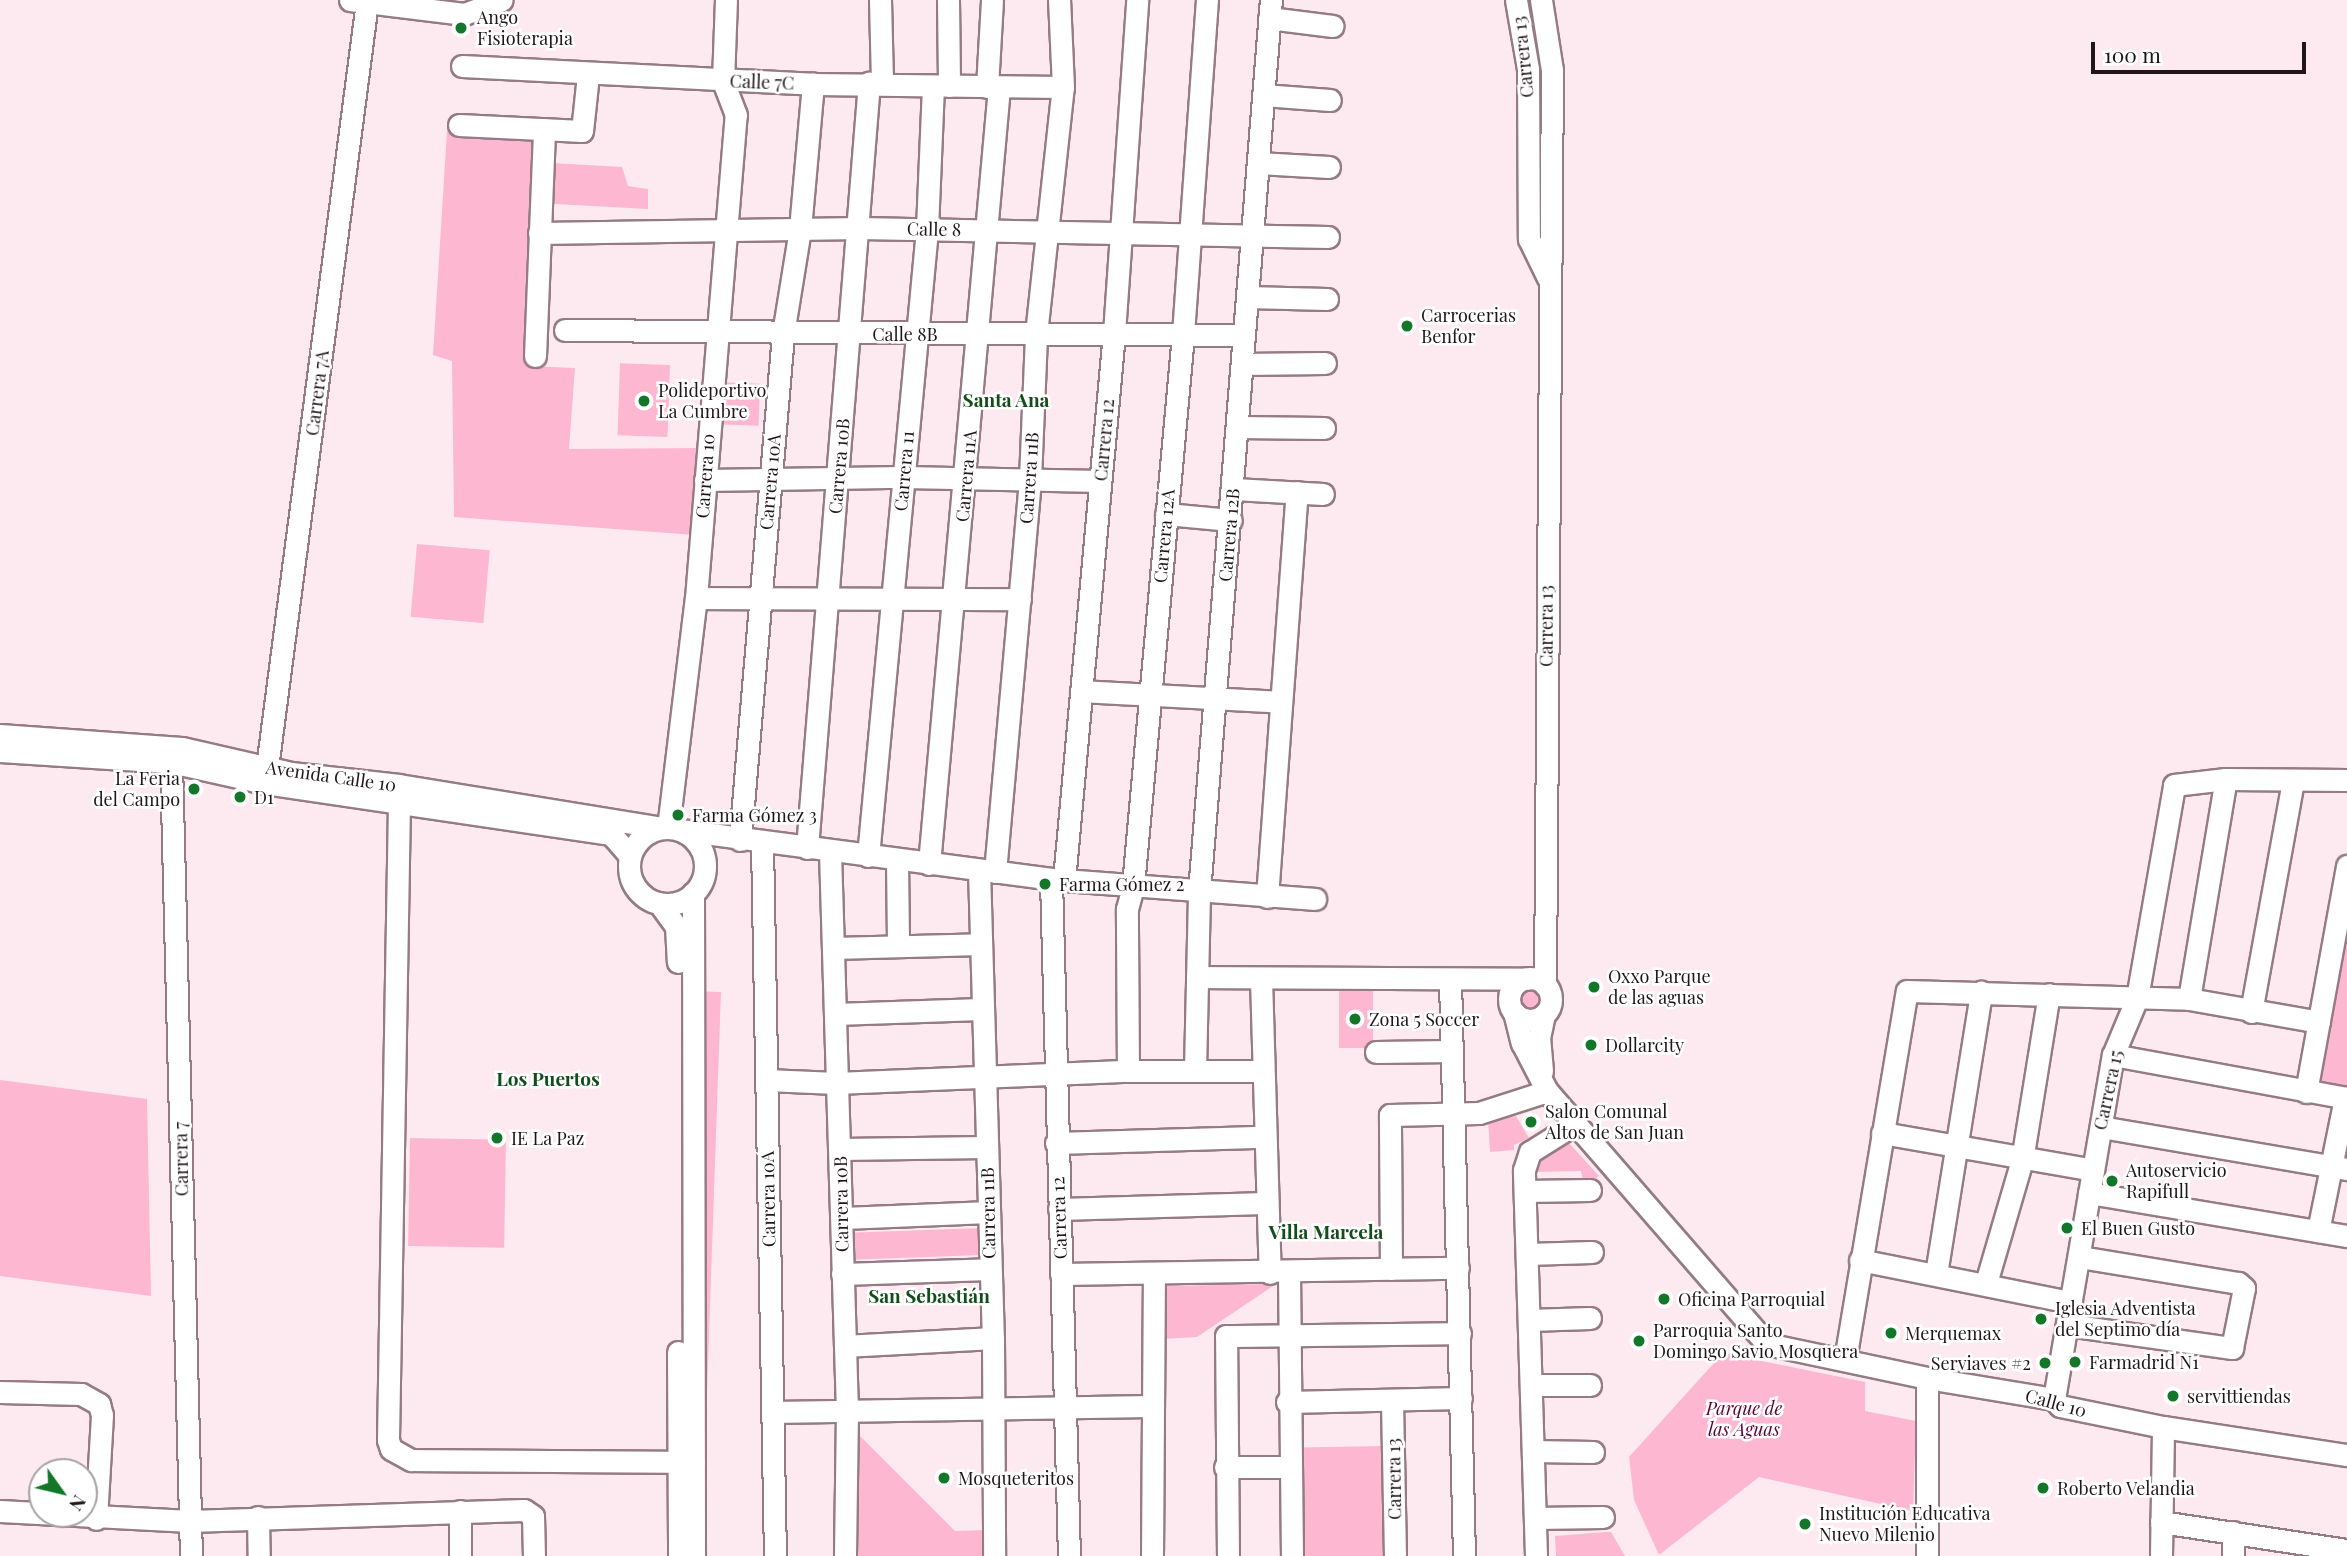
<!DOCTYPE html>
<meta charset="utf-8">
<style>
body{margin:0}
#map{position:relative;width:2347px;height:1556px;overflow:hidden;background:#fceaf0;font-family:"Playfair Display",serif}
div>[style]{position:absolute}
[style*='--x']{left:calc(var(--x)*1px);top:calc(var(--y)*1px);width:calc(var(--w)*1px);rotate:calc(var(--a)*1deg)}
.green>*{inset:0;background:#feb7d0;transform-origin:0 0}
.round{border-radius:50%}
.roads{filter:drop-shadow(2px 0 #957b84) drop-shadow(-2px 0 #957b84) drop-shadow(0 2px #957b84) drop-shadow(0 -2px #957b84)}
.minor>*{height:21px;margin:-10.5px;padding:0 10.5px;transform-origin:10.5px;border-radius:10.5px;background:#fff}
.minor>.ring{margin:-10.5px;padding:0;box-sizing:content-box;background:none;border:21px solid #fff;border-radius:50%}
.dots>*{width:19px;height:19px;translate:-50% -50%;box-sizing:border-box;border:4px solid #fff;border-radius:50%}
span{translate:-50% -50%;white-space:nowrap;text-align:center;line-height:1.15;-webkit-text-stroke:5px #fff;paint-order:stroke}
.poi-label{font-size:18px;color:#201619}
.left{translate:0 -50%;text-align:left}
.right{translate:-100% -50%;text-align:right}
.street-label{font-size:18px;color:#201619}
.park-label{font-size:18px;color:#5d0033;font-style:italic}
.neighbourhood-label{font-size:19px;color:#124e1c;font-weight:700}
.north{position:absolute;left:28px;top:1458px;width:70px;height:70px;box-sizing:border-box;background:#fff;border:2px solid #a6a2a3;border-radius:50%;rotate:124deg;font-size:19px;font-weight:700;line-height:28px;text-align:center;color:#201619}
.north::after{content:'';display:block;margin:auto;width:24px;height:32px;background:#127729;clip-path:polygon(50% 0,100% 100%,50% 72%,0 100%)}
.scale{position:absolute;left:2091px;top:42px;width:215px;height:32px;box-sizing:border-box;border:4px solid #201619;border-top:0;padding-left:9px;font-size:21px;line-height:24px;white-space:nowrap;color:#201619;-webkit-text-stroke:5px #fff;paint-order:stroke}
</style>
<div id="map">
<div class="green">
<i style="clip-path:polygon(447px 131px,550px 136px,552px 163px,622px 167px,628px 186px,648px 189px,648px 209px,536px 203px,529px 366px,575px 368px,569px 449px,700px 448px,695px 535px,454px 517px,452px 361px,433px 355px)"></i>
<i style="left:670px;top:365px;width:72px;height:50px;rotate:92deg"></i>
<i style="left:712px;top:382px;width:48px;height:42px;rotate:2deg"></i>
<i style="left:417px;top:544px;width:73px;height:73px;rotate:5deg"></i>
<i style="clip-path:polygon(2346px 935px,2347px 935px,2347px 1091px,2319px 1087px)"></i>
<i class="round" style="left:1515px;top:986px;width:24px;height:24px"></i>
<i style="left:1339px;top:990px;width:34px;height:58px"></i>
<i style="left:695px;top:991px;width:26px;height:565px;rotate:2deg"></i>
<i style="clip-path:polygon(0 1080px,147px 1099px,151px 1296px,0 1276px)"></i>
<i style="clip-path:polygon(1516px 1116px,1529px 1138px,1514px 1145px,1514px 1150px,1490px 1152px,1488px 1120px)"></i>
<i style="left:410px;top:1138px;width:96px;height:108px;rotate:1deg"></i>
<i style="clip-path:polygon(1567px 1141px,1599px 1176px,1591px 1182px,1583px 1182px,1581px 1171px,1536px 1172px,1536px 1159px)"></i>
<i style="left:982px;top:1228px;width:27px;height:133px;rotate:88deg"></i>
<i style="clip-path:polygon(1276px 1284px,1197px 1337px,1162px 1339px,1162px 1286px)"></i>
<i style="clip-path:polygon(1723px 1353px,1865px 1382px,1865px 1411px,1916px 1421px,1913px 1511px,1759px 1477px,1659px 1555px,1634px 1500px,1629px 1457px)"></i>
<i style="clip-path:polygon(850px 1426px,955px 1531px,986px 1530px,987px 1556px,852px 1556px)"></i>
<i style="left:1385px;top:1446px;width:110px;height:88px;rotate:89deg"></i>
<i style="clip-path:polygon(1606px 1532px,1611px 1532px,1625px 1556px,1556px 1556px,1555px 1536px)"></i>
</div>
<div class="roads">
<div class="minor">
<i style="--x:350;--y:0;--w:115;--a:7"></i>
<i style="--x:464;--y:14;--w:40;--a:-20.2"></i>
<i style="--x:880;--y:0;--w:84;--a:88.6"></i>
<i style="--x:948;--y:0;--w:86;--a:89.3"></i>
<i style="--x:1516;--y:0;--w:70;--a:80.1"></i>
<i style="--x:1528;--y:69;--w:170;--a:89.7"></i>
<i style="--x:1529;--y:239;--w:43;--a:64"></i>
<i style="--x:1541;--y:0;--w:71;--a:81.1"></i>
<i style="--x:1552;--y:70;--w:915;--a:90.44"></i>
<i style="--x:1269;--y:18;--w:64;--a:7.2"></i>
<i style="--x:462;--y:66;--w:351;--a:2.9"></i>
<i style="--x:813;--y:84;--w:250;--a:0.7"></i>
<i style="--x:987;--y:87;--w:87;--a:-86.7"></i>
<i style="--x:1263;--y:95;--w:67;--a:4.3"></i>
<i style="--x:459;--y:125;--w:123;--a:2.8"></i>
<i style="--x:582;--y:131;--w:56;--a:-83.9"></i>
<i style="--x:1258;--y:163;--w:71;--a:3.2"></i>
<i style="--x:539;--y:233;--w:321;--a:-0.9"></i>
<i style="--x:860;--y:228;--w:468;--a:1.1"></i>
<i style="--x:1247;--y:297;--w:80;--a:1.4"></i>
<i style="--x:565;--y:330;--w:679;--a:0.42"></i>
<i style="--x:535;--y:356;--w:227;--a:-87.7"></i>
<i style="--x:1242;--y:364;--w:83;--a:-0.7"></i>
<i style="--x:1237;--y:427;--w:87;--a:0.7"></i>
<i style="--x:705;--y:480;--w:199;--a:-0.9"></i>
<i style="--x:904;--y:477;--w:196;--a:1.2"></i>
<i style="--x:1234;--y:489;--w:89;--a:3.2"></i>
<i style="--x:1166;--y:514;--w:65;--a:5.3"></i>
<i style="--x:696;--y:598;--w:324;--a:0.2"></i>
<i style="--x:1081;--y:691;--w:200;--a:3.1"></i>
<i style="--x:0;--y:735;--w:182;--a:4.1"></i>
<i style="--x:182;--y:748;--w:112;--a:12.9"></i>
<i style="--x:291;--y:773;--w:109;--a:6.3"></i>
<i style="--x:399;--y:785;--w:266;--a:9.3"></i>
<i style="--x:0;--y:751;--w:171;--a:3.7"></i>
<i style="--x:171;--y:762;--w:96;--a:12.6"></i>
<i style="--x:265;--y:783;--w:350;--a:8.4"></i>
<i style="--x:611;--y:834;--w:29;--a:49"></i>
<i style="--x:171;--y:762;--w:794;--a:88.56"></i>
<i style="--x:265;--y:783;--w:788;--a:-82.56"></i>
<i style="--x:399;--y:803;--w:637;--a:90.99"></i>
<i style="--x:388;--y:1440;--w:9;--a:72"></i>
<i style="--x:391;--y:1449;--w:23;--a:29"></i>
<i style="--x:411;--y:1460;--w:283;--a:0.4"></i>
<i style="--x:668;--y:828;--w:232;--a:-83.1"></i>
<i style="--x:696;--y:598;--w:485;--a:-85.3"></i>
<i style="--x:736;--y:115;--w:36;--a:-111"></i>
<i style="--x:723;--y:81;--w:81;--a:-87.9"></i>
<i class="ring" style="left:629px;top:828px;width:55px;height:55px"></i>
<i style="--x:681;--y:830;--w:373;--a:7.5"></i>
<i style="--x:1051;--y:879;--w:265;--a:4.3"></i>
<i style="--x:740;--y:840;--w:508;--a:-85.14"></i>
<i style="--x:783;--y:334;--w:106;--a:-80.8"></i>
<i style="--x:800;--y:229;--w:146;--a:-84.9"></i>
<i style="--x:762;--y:842;--w:714;--a:88.96"></i>
<i style="--x:807;--y:848;--w:768;--a:-85.37"></i>
<i style="--x:830;--y:852;--w:559;--a:88.26"></i>
<i style="--x:847;--y:1411;--w:145;--a:90.8"></i>
<i style="--x:868;--y:856;--w:630;--a:-84.62"></i>
<i style="--x:927;--y:229;--w:143;--a:-87.6"></i>
<i style="--x:897;--y:860;--w:86;--a:89.3"></i>
<i style="--x:929;--y:864;--w:780;--a:-84.85"></i>
<i style="--x:979;--y:870;--w:468;--a:88.3"></i>
<i style="--x:993;--y:1338;--w:218;--a:89.7"></i>
<i style="--x:995;--y:872;--w:395;--a:-84.9"></i>
<i style="--x:1030;--y:479;--w:145;--a:-87.6"></i>
<i style="--x:1036;--y:334;--w:248;--a:-83.8"></i>
<i style="--x:1063;--y:87;--w:87;--a:-92.6"></i>
<i style="--x:1051;--y:879;--w:677;--a:88.48"></i>
<i style="--x:1064;--y:880;--w:549;--a:-84.78"></i>
<i style="--x:1114;--y:333;--w:334;--a:-86"></i>
<i style="--x:693;--y:893;--w:663;--a:89.91"></i>
<i style="--x:1267;--y:897;--w:406;--a:-85.8"></i>
<i style="--x:659;--y:903;--w:29;--a:54"></i>
<i style="--x:676;--y:926;--w:36;--a:87"></i>
<i style="--x:833;--y:948;--w:148;--a:-1.5"></i>
<i style="--x:1197;--y:977;--w:331;--a:0.3"></i>
<i style="--x:1261;--y:978;--w:295;--a:88.3"></i>
<i class="ring" style="left:1509px;top:978px;width:21px;height:21px"></i>
<i style="--x:1450;--y:979;--w:577;--a:88.61"></i>
<i style="--x:2189;--y:999;--w:223;--a:-80.5"></i>
<i style="--x:1514;--y:1012;--w:32;--a:76"></i>
<i style="--x:1522;--y:1043;--w:54;--a:62.5"></i>
<i style="--x:1547;--y:1091;--w:335;--a:49"></i>
<i style="--x:1767;--y:1344;--w:164;--a:12"></i>
<i style="--x:1927;--y:1378;--w:129;--a:9.4"></i>
<i style="--x:2054;--y:1399;--w:9;--a:49"></i>
<i style="--x:2060;--y:1406;--w:105;--a:11.5"></i>
<i style="--x:2163;--y:1427;--w:186;--a:8.7"></i>
<i style="--x:2251;--y:1012;--w:236;--a:-79.7"></i>
<i style="--x:835;--y:1014;--w:146;--a:-2"></i>
<i style="--x:1376;--y:1052;--w:76;--a:-0.8"></i>
<i style="--x:2113;--y:1055;--w:238;--a:10.4"></i>
<i style="--x:1195;--y:1070;--w:178;--a:-88.7"></i>
<i style="--x:1199;--y:892;--w:895;--a:-85.39"></i>
<i style="--x:1128;--y:1071;--w:162;--a:-90.4"></i>
<i style="--x:1127;--y:909;--w:24;--a:-75"></i>
<i style="--x:1133;--y:886;--w:554;--a:-84.82"></i>
<i style="--x:1183;--y:334;--w:335;--a:-85.9"></i>
<i style="--x:1542;--y:1071;--w:33;--a:-95"></i>
<i style="--x:1539;--y:1038;--w:24;--a:-78"></i>
<i style="--x:766;--y:1080;--w:70;--a:2.5"></i>
<i style="--x:836;--y:1083;--w:292;--a:-2.4"></i>
<i style="--x:1128;--y:1071;--w:134;--a:0"></i>
<i style="--x:2306;--y:1092;--w:230;--a:-79.7"></i>
<i style="--x:2101;--y:1127;--w:250;--a:9.7"></i>
<i style="--x:1882;--y:1133;--w:214;--a:9.9"></i>
<i style="--x:1056;--y:1143;--w:207;--a:-1.7"></i>
<i style="--x:840;--y:1149;--w:146;--a:-0.8"></i>
<i style="--x:1525;--y:1191;--w:65;--a:-0.9"></i>
<i style="--x:2089;--y:1193;--w:262;--a:9.5"></i>
<i style="--x:1059;--y:1209;--w:206;--a:-1.7"></i>
<i style="--x:843;--y:1218;--w:146;--a:-2.4"></i>
<i style="--x:2318;--y:1231;--w:136;--a:-78.5"></i>
<i style="--x:1527;--y:1254;--w:65;--a:-1.8"></i>
<i style="--x:1860;--y:1260;--w:215;--a:11.3"></i>
<i style="--x:1391;--y:1269;--w:154;--a:-90.4"></i>
<i style="--x:1390;--y:1115;--w:89;--a:-1.3"></i>
<i style="--x:1479;--y:1113;--w:71;--a:-17.9"></i>
<i style="--x:1289;--y:1272;--w:284;--a:89.4"></i>
<i style="--x:842;--y:1274;--w:147;--a:-1.9"></i>
<i style="--x:1061;--y:1274;--w:397;--a:-0.9"></i>
<i style="--x:1936;--y:1274;--w:286;--a:-80.9"></i>
<i style="--x:1986;--y:1283;--w:128;--a:-73.7"></i>
<i style="--x:2022;--y:1160;--w:168;--a:-80.8"></i>
<i style="--x:1529;--y:1320;--w:61;--a:-1.9"></i>
<i style="--x:2068;--y:1325;--w:166;--a:8"></i>
<i style="--x:2232;--y:1348;--w:61;--a:-78.7"></i>
<i style="--x:2244;--y:1288;--w:8;--a:-140"></i>
<i style="--x:2238;--y:1283;--w:161;--a:-170.7"></i>
<i style="--x:845;--y:1346;--w:148;--a:-3.1"></i>
<i style="--x:678;--y:1352;--w:204;--a:89.7"></i>
<i style="--x:1845;--y:1360;--w:374;--a:-80.5"></i>
<i style="--x:1907;--y:991;--w:282;--a:1.6"></i>
<i style="--x:2189;--y:999;--w:132;--a:10"></i>
<i style="--x:1927;--y:1378;--w:178;--a:90"></i>
<i style="--x:1532;--y:1385;--w:58;--a:0"></i>
<i style="--x:0;--y:1392;--w:81;--a:1.4"></i>
<i style="--x:81;--y:1394;--w:21;--a:29"></i>
<i style="--x:99;--y:1404;--w:11;--a:75"></i>
<i style="--x:102;--y:1415;--w:104;--a:93.3"></i>
<i style="--x:2054;--y:1399;--w:349;--a:-80.3"></i>
<i style="--x:2113;--y:1055;--w:62;--a:-67.2"></i>
<i style="--x:2137;--y:998;--w:216;--a:-80.1"></i>
<i style="--x:2174;--y:785;--w:52;--a:-6.6"></i>
<i style="--x:2226;--y:779;--w:121;--a:0.5"></i>
<i style="--x:1392;--y:1401;--w:155;--a:88.9"></i>
<i style="--x:1287;--y:1402;--w:174;--a:-1.3"></i>
<i style="--x:772;--y:1412;--w:379;--a:-0.9"></i>
<i style="--x:1533;--y:1451;--w:60;--a:1"></i>
<i style="--x:1225;--y:1467;--w:64;--a:0"></i>
<i style="--x:0;--y:1511;--w:190;--a:3"></i>
<i style="--x:190;--y:1521;--w:334;--a:-1.9"></i>
<i style="--x:524;--y:1510;--w:11;--a:34"></i>
<i style="--x:533;--y:1516;--w:40;--a:88.6"></i>
<i style="--x:258;--y:1517;--w:39;--a:89"></i>
<i style="--x:1535;--y:1518;--w:68;--a:-0.8"></i>
<i style="--x:2161;--y:1522;--w:188;--a:8.6"></i>
<i style="--x:460;--y:1556;--w:45;--a:-90"></i>
<i style="--x:1152;--y:1556;--w:282;--a:-89.6"></i>
<i style="--x:1228;--y:1556;--w:220;--a:-90.5"></i>
<i style="--x:1226;--y:1336;--w:234;--a:-0.7"></i>
<i style="--x:1536;--y:1556;--w:386;--a:-91.8"></i>
<i style="--x:1524;--y:1170;--w:19;--a:-72"></i>
<i style="--x:1530;--y:1152;--w:51;--a:-32.1"></i>
<i style="--x:2161;--y:1556;--w:129;--a:-89.1"></i>
<i style="--x:2233;--y:1556;--w:24;--a:-90"></i>
</div>
</div>
<div class="dots">
<i style="left:461px;top:28px;background:#127729"></i>
<i style="left:1407px;top:326px;background:#127729"></i>
<i style="left:644px;top:401px;background:#127729"></i>
<i style="left:194px;top:789px;background:#127729"></i>
<i style="left:240px;top:797px;background:#127729"></i>
<i style="left:678px;top:815px;background:#127729"></i>
<i style="left:1045px;top:884px;background:#127729"></i>
<i style="left:1594px;top:987px;background:#127729"></i>
<i style="left:1355px;top:1019px;background:#127729"></i>
<i style="left:1591px;top:1045px;background:#127729"></i>
<i style="left:1531px;top:1122px;background:#127729"></i>
<i style="left:497px;top:1138px;background:#127729"></i>
<i style="left:2112px;top:1181px;background:#127729"></i>
<i style="left:2067px;top:1228px;background:#127729"></i>
<i style="left:1664px;top:1299px;background:#127729"></i>
<i style="left:2041px;top:1319px;background:#127729"></i>
<i style="left:1891px;top:1333px;background:#127729"></i>
<i style="left:1639px;top:1341px;background:#127729"></i>
<i style="left:2075px;top:1362px;background:#127729"></i>
<i style="left:2045px;top:1363px;background:#127729"></i>
<i style="left:2173px;top:1396px;background:#127729"></i>
<i style="left:944px;top:1478px;background:#127729"></i>
<i style="left:2043px;top:1488px;background:#127729"></i>
<i style="left:1805px;top:1524px;background:#127729"></i>
</div>
<div class="poi-label">
<span class="left" style="left:477px;top:28px">Ango<br>Fisioterapia</span>
<span class="left" style="left:1421px;top:326px">Carrocerias<br>Benfor</span>
<span class="left" style="left:658px;top:401px">Polideportivo<br>La Cumbre</span>
<span class="right" style="left:180px;top:789px">La Feria<br>del Campo</span>
<span class="left" style="left:254px;top:797px">D1</span>
<span class="left" style="left:692px;top:815px">Farma Gómez 3</span>
<span class="left" style="left:1059px;top:884px">Farma Gómez 2</span>
<span class="left" style="left:1608px;top:987px">Oxxo Parque<br>de las aguas</span>
<span class="left" style="left:1369px;top:1019px">Zona 5 Soccer</span>
<span class="left" style="left:1605px;top:1045px">Dollarcity</span>
<span class="left" style="left:1545px;top:1122px">Salon Comunal<br>Altos de San Juan</span>
<span class="left" style="left:511px;top:1138px">IE La Paz</span>
<span class="left" style="left:2126px;top:1181px">Autoservicio<br>Rapifull</span>
<span class="left" style="left:2081px;top:1228px">El Buen Gusto</span>
<span class="left" style="left:1678px;top:1299px">Oficina Parroquial</span>
<span class="left" style="left:2055px;top:1319px">Iglesia Adventista<br>del Septimo día</span>
<span class="left" style="left:1653px;top:1341px">Parroquia Santo<br>Domingo Savio Mosquera</span>
<span class="left" style="left:1905px;top:1333px">Merquemax</span>
<span class="left" style="left:2089px;top:1362px">Farmadrid N1</span>
<span class="right" style="left:2031px;top:1363px">Serviaves #2</span>
<span class="left" style="left:2187px;top:1396px">servittiendas</span>
<span class="left" style="left:958px;top:1478px">Mosqueteritos</span>
<span class="left" style="left:2057px;top:1488px">Roberto Velandia</span>
<span class="left" style="left:1819px;top:1524px">Institución Educativa<br>Nuevo Milenio</span>
</div>
<div class="street-label">
<span style="left:1523px;top:57px;rotate:-96deg">Carrera 13</span>
<span style="left:762px;top:82px;rotate:2deg">Calle 7C</span>
<span style="left:934px;top:229px;rotate:1deg">Calle 8</span>
<span style="left:905px;top:334px">Calle 8B</span>
<span style="left:317px;top:393px;rotate:-83deg">Carrera 7A</span>
<span style="left:1104px;top:440px;rotate:-85deg">Carrera 12</span>
<span style="left:839px;top:466px;rotate:-85deg">Carrera 10B</span>
<span style="left:904px;top:471px;rotate:-85deg">Carrera 11</span>
<span style="left:705px;top:476px;rotate:-86deg">Carrera 10</span>
<span style="left:966px;top:476px;rotate:-85deg">Carrera 11A</span>
<span style="left:1029px;top:478px;rotate:-86deg">Carrera 11B</span>
<span style="left:770px;top:482px;rotate:-85deg">Carrera 10A</span>
<span style="left:1229px;top:535px;rotate:-85deg">Carrera 12B</span>
<span style="left:1164px;top:536px;rotate:-85deg">Carrera 12A</span>
<span style="left:1546px;top:626px;rotate:-90deg">Carrera 13</span>
<span style="left:331px;top:776px;rotate:8deg">Avenida Calle 10</span>
<span style="left:2108px;top:1090px;rotate:-78deg">Carrera 15</span>
<span style="left:181px;top:1159px;rotate:-91deg">Carrera 7</span>
<span style="left:768px;top:1199px;rotate:-91deg">Carrera 10A</span>
<span style="left:841px;top:1204px;rotate:-91deg">Carrera 10B</span>
<span style="left:988px;top:1213px;rotate:-91deg">Carrera 11B</span>
<span style="left:1059px;top:1218px;rotate:-92deg">Carrera 12</span>
<span style="left:2056px;top:1403px;rotate:15deg">Calle 10</span>
<span style="left:1394px;top:1479px;rotate:-91deg">Carrera 13</span>
</div>
<div class="park-label">
<span style="left:1744px;top:1419px">Parque de<br>las Aguas</span>
</div>
<div class="neighbourhood-label">
<span style="left:1006px;top:400px">Santa Ana</span>
<span style="left:548px;top:1079px">Los Puertos</span>
<span style="left:1326px;top:1232px">Villa Marcela</span>
<span style="left:929px;top:1296px">San Sebastián</span>
</div>
<div class="north">N</div>
<div class="scale">100 m</div>
</div>
